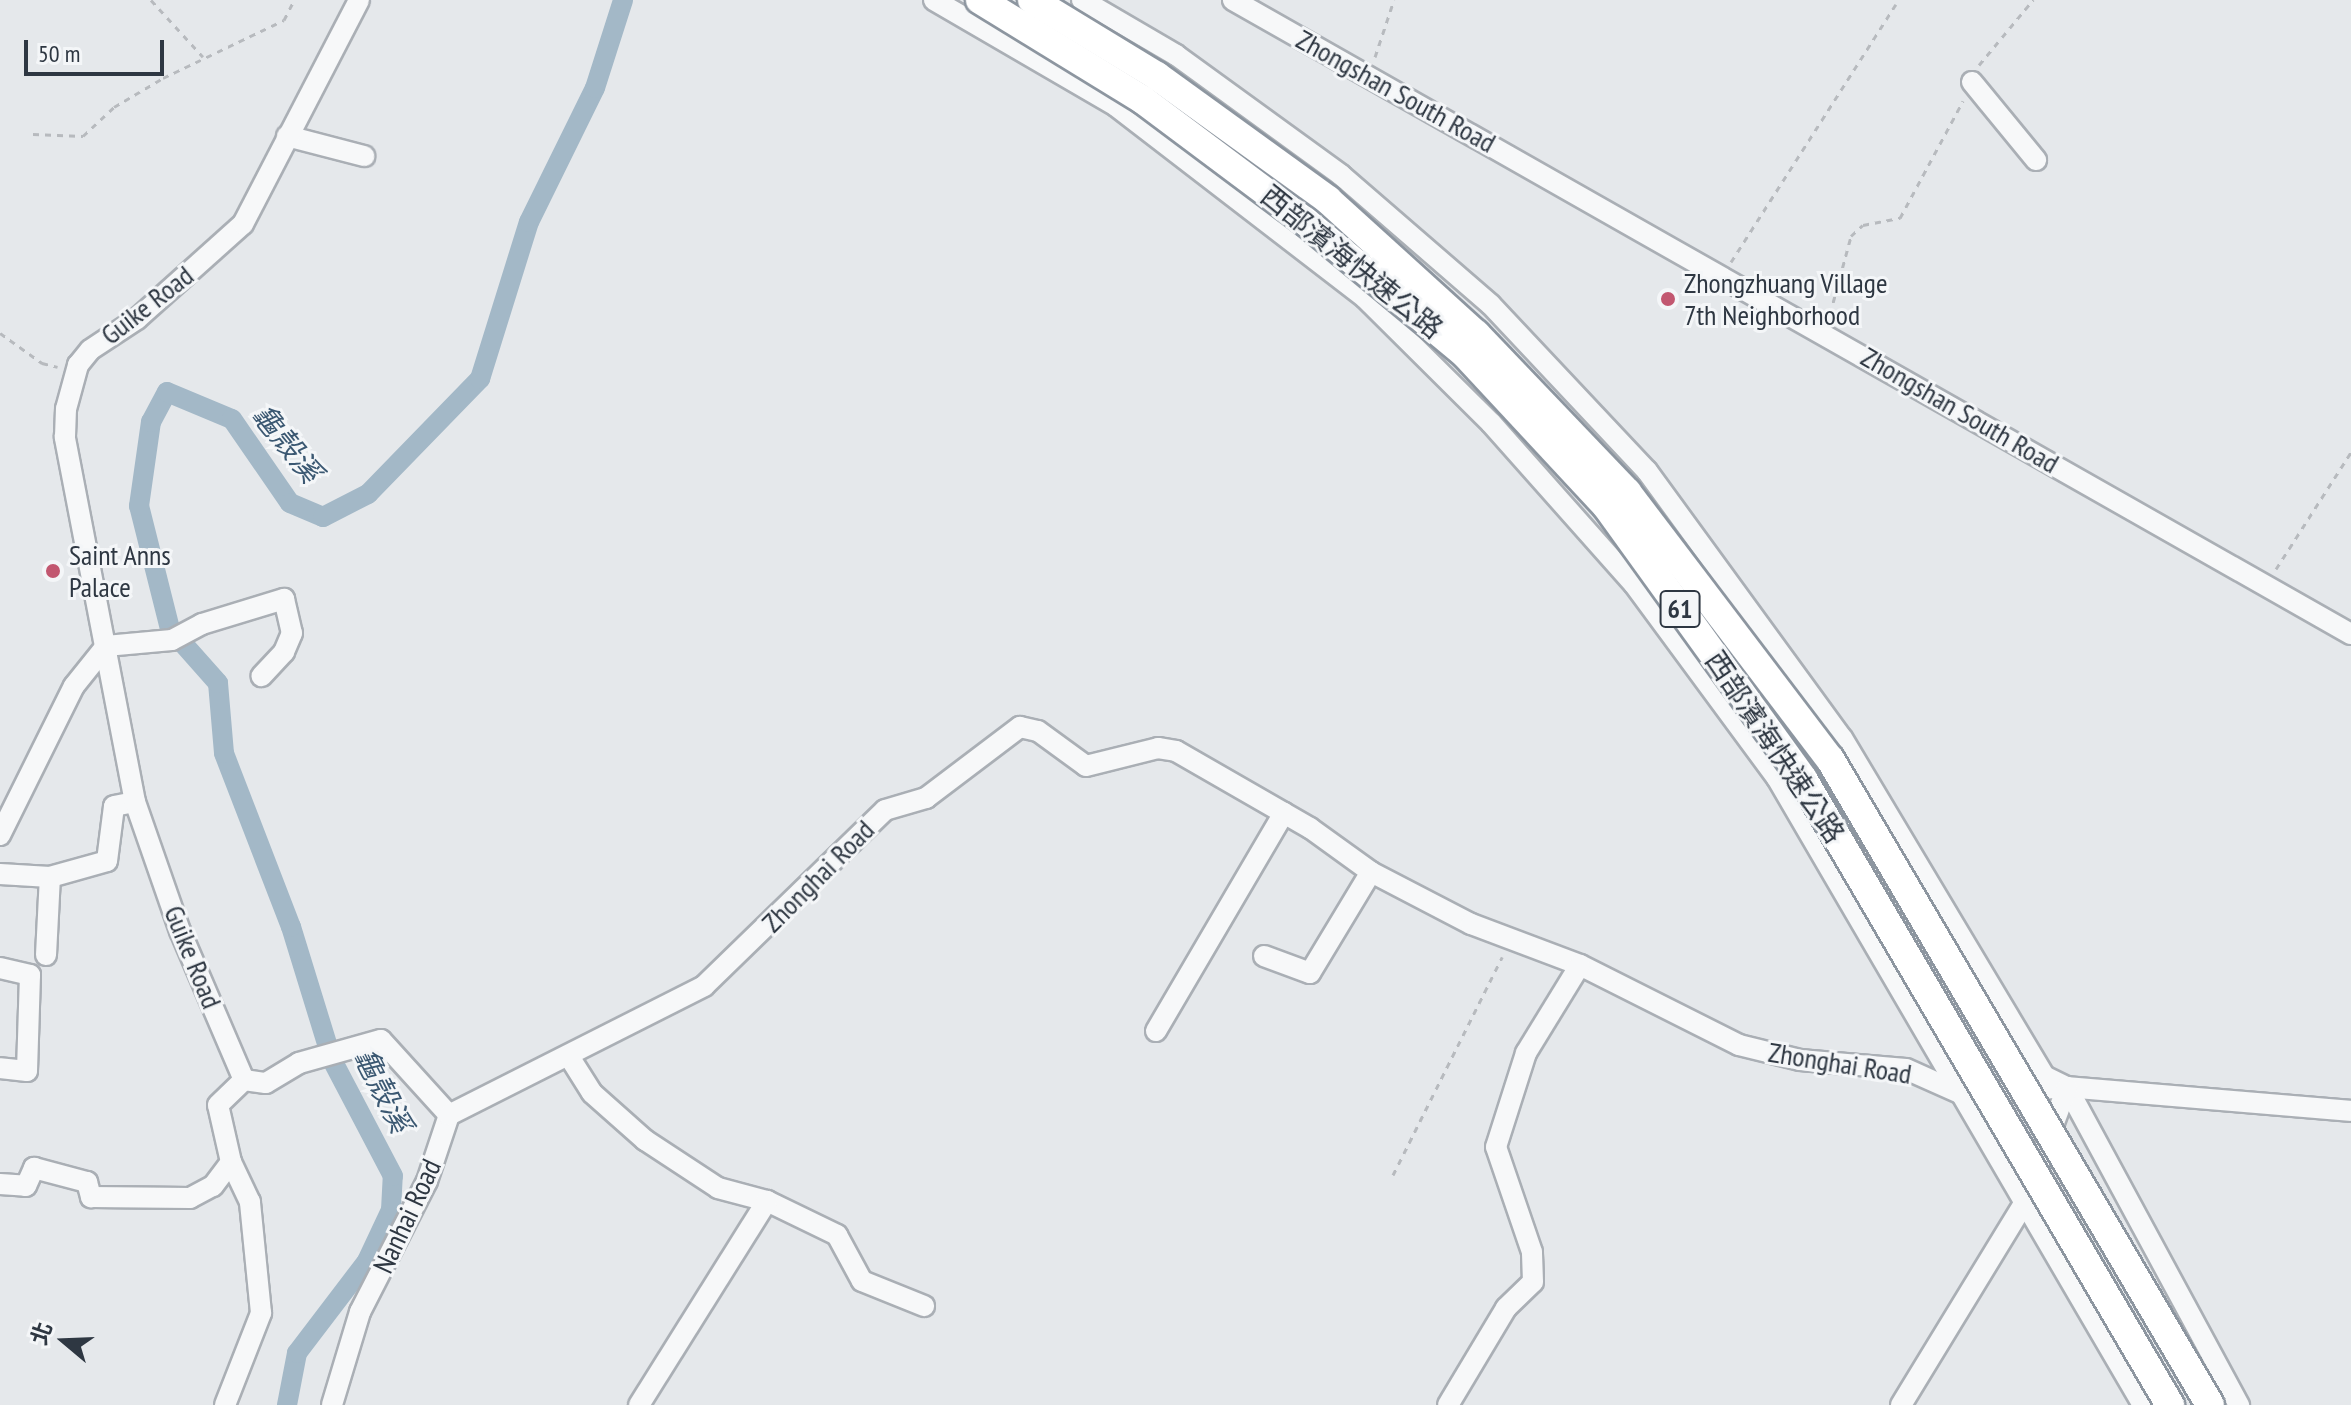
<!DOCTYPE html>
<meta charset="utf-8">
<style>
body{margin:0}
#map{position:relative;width:2351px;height:1405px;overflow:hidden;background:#e5e8eb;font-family:"PT Sans Narrow","Noto Sans TC",sans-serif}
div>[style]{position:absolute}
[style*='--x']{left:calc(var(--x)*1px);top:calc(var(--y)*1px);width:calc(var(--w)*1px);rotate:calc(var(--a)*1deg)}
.canal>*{height:20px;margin:-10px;padding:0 10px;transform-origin:10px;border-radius:10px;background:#a3b8c7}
.path>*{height:3px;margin-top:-1.5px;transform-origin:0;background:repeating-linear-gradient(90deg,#b7babe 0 6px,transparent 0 12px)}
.roads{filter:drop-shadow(2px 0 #aaafb5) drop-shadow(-2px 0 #aaafb5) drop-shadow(0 2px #aaafb5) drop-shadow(0 -2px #aaafb5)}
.minor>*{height:20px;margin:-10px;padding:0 10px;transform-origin:10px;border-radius:10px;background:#f7f8f9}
.bridges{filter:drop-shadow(2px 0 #8d96a0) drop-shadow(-2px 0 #8d96a0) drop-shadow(0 2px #8d96a0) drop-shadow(0 -2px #8d96a0)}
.highway-bridge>*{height:28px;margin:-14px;padding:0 14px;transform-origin:14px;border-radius:14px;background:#fff}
.dots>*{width:22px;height:22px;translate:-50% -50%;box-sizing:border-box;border:4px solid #f4f6f8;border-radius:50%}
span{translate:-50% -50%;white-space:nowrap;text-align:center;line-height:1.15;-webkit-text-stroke:6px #f4f6f8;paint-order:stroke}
.shield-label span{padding:2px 6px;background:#f4f6f8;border:2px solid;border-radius:6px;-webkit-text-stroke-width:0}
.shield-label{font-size:26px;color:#2e3742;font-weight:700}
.street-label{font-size:28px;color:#2e3742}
.poi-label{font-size:28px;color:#2e3742}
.left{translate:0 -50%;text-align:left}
.water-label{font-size:30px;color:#3b5872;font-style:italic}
.north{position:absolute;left:24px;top:1301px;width:80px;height:80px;-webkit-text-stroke:6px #f4f6f8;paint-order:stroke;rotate:289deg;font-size:22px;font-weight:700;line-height:32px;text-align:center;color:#2e3742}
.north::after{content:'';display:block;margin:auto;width:28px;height:36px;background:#2e3742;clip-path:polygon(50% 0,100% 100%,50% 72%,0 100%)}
.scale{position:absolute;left:24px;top:40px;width:140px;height:36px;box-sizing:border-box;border:4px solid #2e3742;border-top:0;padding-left:10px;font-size:24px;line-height:28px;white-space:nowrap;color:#2e3742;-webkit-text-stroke:6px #f4f6f8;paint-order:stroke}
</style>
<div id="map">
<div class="canal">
<i style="--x:287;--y:1405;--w:53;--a:-79.1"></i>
<i style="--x:297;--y:1353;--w:116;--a:-52.7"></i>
<i style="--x:367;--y:1261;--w:56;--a:-64.8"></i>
<i style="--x:391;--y:1210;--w:34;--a:-87"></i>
<i style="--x:393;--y:1176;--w:131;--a:-117.7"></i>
<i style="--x:332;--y:1060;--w:139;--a:-107.1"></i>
<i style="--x:291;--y:927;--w:186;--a:-111.1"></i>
<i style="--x:224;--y:753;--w:70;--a:-94.9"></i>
<i style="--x:218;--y:683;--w:72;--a:-131.6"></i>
<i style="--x:170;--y:629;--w:127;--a:-104.1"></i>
<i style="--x:139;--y:506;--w:85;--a:-81.9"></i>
<i style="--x:151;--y:422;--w:34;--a:-62"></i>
<i style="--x:167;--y:392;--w:70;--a:22.6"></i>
<i style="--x:232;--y:419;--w:102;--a:55.4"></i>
<i style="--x:290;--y:503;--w:36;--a:23"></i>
<i style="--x:323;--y:517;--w:51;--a:-27.1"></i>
<i style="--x:368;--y:494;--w:161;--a:-45.8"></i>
<i style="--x:480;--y:379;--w:164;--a:-72.7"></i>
<i style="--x:529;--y:222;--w:149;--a:-63.8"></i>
<i style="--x:595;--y:88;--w:92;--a:-72.3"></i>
</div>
<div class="path">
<i style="--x:151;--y:0;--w:77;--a:47.6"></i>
<i style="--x:1375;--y:57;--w:60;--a:-71.6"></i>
<i style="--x:1979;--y:65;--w:85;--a:-50.3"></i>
<i style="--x:33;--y:134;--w:50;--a:2.3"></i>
<i style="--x:83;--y:136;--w:42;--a:-43.1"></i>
<i style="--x:114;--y:107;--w:57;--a:-30.6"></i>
<i style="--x:163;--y:78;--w:134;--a:-25.6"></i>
<i style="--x:284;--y:20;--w:22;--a:-63"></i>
<i style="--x:1731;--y:262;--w:306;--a:-57.4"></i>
<i style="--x:1830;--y:314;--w:81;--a:-74.9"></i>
<i style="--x:1851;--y:236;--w:16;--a:-43"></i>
<i style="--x:1863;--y:225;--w:38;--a:-11"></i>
<i style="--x:1900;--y:218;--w:133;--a:-61.7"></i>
<i style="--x:0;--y:333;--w:52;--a:35.5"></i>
<i style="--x:42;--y:363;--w:16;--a:14"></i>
<i style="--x:2276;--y:569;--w:139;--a:-57.3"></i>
<i style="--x:1393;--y:1175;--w:244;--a:-63.4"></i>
</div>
<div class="roads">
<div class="minor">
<i style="--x:934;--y:0;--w:211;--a:30.2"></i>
<i style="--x:1116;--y:106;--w:314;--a:37.6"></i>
<i style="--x:1365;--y:298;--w:177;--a:44.8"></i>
<i style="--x:1491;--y:423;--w:215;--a:48.4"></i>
<i style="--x:1634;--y:584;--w:241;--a:53.6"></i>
<i style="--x:1777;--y:778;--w:726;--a:59.73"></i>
<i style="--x:1082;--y:0;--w:109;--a:30.3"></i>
<i style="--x:1176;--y:55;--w:204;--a:36"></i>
<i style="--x:1341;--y:175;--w:198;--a:40.9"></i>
<i style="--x:1491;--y:305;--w:228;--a:46.8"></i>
<i style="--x:1647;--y:471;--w:331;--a:53.9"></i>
<i style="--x:1842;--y:738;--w:394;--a:59.1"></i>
<i style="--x:2044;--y:1076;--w:25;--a:26"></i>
<i style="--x:2067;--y:1087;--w:362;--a:61.6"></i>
<i style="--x:1233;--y:0;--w:1285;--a:29.56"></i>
<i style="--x:1972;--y:82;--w:101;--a:50.6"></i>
<i style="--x:287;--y:136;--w:80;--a:14.6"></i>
<i style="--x:0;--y:835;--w:166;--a:-63.6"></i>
<i style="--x:74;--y:686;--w:51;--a:-51.3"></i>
<i style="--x:106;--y:646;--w:66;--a:-5.2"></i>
<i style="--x:172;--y:640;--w:34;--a:-28"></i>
<i style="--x:202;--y:624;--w:86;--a:-17"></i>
<i style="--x:284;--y:599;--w:35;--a:77"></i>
<i style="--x:292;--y:633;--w:21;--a:113"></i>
<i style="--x:284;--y:652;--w:33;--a:133"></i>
<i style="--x:0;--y:874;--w:50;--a:3.4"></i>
<i style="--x:50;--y:877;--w:59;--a:-15.7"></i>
<i style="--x:107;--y:861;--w:55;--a:-82.7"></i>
<i style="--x:114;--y:806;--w:21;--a:-11"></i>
<i style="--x:46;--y:955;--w:78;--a:-87.1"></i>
<i style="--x:1264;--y:956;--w:49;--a:20.3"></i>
<i style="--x:1310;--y:973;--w:118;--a:-58.9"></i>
<i style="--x:0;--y:968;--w:31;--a:13"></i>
<i style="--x:30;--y:975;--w:96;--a:91.8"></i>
<i style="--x:27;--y:1071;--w:27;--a:-174"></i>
<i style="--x:1156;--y:1031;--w:253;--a:-59.6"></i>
<i style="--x:570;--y:1058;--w:41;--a:57.8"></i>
<i style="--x:592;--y:1093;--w:71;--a:41.6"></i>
<i style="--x:645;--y:1140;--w:87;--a:33.3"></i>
<i style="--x:718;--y:1188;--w:51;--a:14.9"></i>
<i style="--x:767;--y:1201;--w:78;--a:25.9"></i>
<i style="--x:837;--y:1235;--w:52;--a:61.5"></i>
<i style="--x:862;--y:1281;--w:67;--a:22"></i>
<i style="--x:244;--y:1080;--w:162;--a:-113.2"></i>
<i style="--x:180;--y:931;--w:137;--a:-109.2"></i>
<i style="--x:135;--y:802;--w:372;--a:-100.9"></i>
<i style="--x:65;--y:437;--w:28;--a:-88"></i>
<i style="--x:66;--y:409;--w:46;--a:-74.7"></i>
<i style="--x:78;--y:365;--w:19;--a:-51"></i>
<i style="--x:90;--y:350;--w:56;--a:-33.4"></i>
<i style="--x:137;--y:319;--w:142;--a:-41.9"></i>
<i style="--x:243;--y:224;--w:252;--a:-62.6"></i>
<i style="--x:244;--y:1080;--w:22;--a:8"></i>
<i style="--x:266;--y:1083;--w:39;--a:-31"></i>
<i style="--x:299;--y:1063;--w:85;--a:-15.7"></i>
<i style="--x:381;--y:1040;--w:101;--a:47.8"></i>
<i style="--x:449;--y:1115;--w:70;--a:108.4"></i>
<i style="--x:427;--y:1181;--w:147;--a:117.1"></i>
<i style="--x:360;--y:1312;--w:97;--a:106.8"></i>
<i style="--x:449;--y:1115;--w:286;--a:-26.8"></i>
<i style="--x:704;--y:986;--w:252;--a:-44.2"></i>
<i style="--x:885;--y:810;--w:43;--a:-16.3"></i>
<i style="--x:926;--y:798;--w:118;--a:-37.1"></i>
<i style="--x:1020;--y:727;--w:18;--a:13"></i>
<i style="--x:1038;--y:731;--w:59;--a:36.1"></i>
<i style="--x:1086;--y:766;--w:74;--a:-14"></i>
<i style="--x:1158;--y:748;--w:18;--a:9"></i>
<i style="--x:1176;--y:751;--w:155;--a:29.9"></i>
<i style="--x:1310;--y:828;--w:75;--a:35.8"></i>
<i style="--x:1371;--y:872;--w:113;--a:27.5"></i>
<i style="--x:1471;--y:924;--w:116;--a:20.6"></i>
<i style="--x:1580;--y:965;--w:178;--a:26.7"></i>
<i style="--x:1739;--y:1045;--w:63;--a:13.8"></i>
<i style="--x:1800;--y:1060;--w:106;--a:4.9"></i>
<i style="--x:1906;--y:1069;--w:64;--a:24.1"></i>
<i style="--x:1964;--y:1095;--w:103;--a:-4.4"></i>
<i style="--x:2067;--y:1087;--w:285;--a:4.8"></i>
<i style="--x:0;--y:1184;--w:26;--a:4"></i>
<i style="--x:26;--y:1186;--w:20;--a:-66"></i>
<i style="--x:34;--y:1168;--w:55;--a:14.8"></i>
<i style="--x:87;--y:1182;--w:16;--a:75"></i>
<i style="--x:91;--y:1197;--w:99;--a:0.6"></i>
<i style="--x:190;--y:1198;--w:26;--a:-28"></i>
<i style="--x:213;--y:1186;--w:30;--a:-53"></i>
<i style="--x:231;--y:1162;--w:58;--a:-102.8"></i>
<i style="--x:218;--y:1105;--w:36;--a:-44"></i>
<i style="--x:225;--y:1405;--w:99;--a:-68.6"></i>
<i style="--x:261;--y:1313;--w:112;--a:-95.7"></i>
<i style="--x:250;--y:1202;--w:44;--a:-115.4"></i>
<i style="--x:639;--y:1405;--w:241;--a:-57.9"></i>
<i style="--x:1448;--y:1405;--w:113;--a:-59.1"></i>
<i style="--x:1506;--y:1308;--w:37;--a:-44"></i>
<i style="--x:1533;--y:1282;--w:30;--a:-92"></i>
<i style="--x:1532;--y:1252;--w:111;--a:-108.9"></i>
<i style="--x:1496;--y:1147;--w:99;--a:-72.3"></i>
<i style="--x:1526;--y:1053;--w:103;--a:-58.5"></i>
<i style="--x:1901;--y:1405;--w:238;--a:-58.6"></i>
<i style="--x:2025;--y:1202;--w:122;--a:-69.9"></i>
</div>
</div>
<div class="bridges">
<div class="highway-bridge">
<i style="--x:980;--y:0;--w:191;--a:31.5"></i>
<i style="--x:1143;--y:100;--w:202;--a:36.8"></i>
<i style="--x:1305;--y:221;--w:207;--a:39.7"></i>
<i style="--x:1464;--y:353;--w:210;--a:47.1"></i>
<i style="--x:1607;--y:507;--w:335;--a:54.2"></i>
<i style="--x:1803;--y:779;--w:726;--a:59.62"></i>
<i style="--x:1032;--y:0;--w:146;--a:31.3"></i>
<i style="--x:1157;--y:76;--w:211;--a:35.9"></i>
<i style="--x:1328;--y:200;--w:200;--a:42.2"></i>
<i style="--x:1476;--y:334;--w:219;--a:46.3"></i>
<i style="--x:1627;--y:492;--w:335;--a:52.8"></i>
<i style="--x:1830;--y:759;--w:749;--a:59.53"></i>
</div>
</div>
<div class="dots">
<i style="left:1668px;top:299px;background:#c25770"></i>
<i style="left:53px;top:571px;background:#c25770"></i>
</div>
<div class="shield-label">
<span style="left:1680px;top:609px">61</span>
</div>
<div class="street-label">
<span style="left:1396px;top:91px;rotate:29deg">Zhongshan South Road</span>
<span style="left:1352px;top:262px;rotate:39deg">西部濱海快速公路</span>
<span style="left:147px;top:305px;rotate:-38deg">Guike Road</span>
<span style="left:1960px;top:410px;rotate:30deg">Zhongshan South Road</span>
<span style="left:1775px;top:747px;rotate:56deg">西部濱海快速公路</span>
<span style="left:818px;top:876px;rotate:-45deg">Zhonghai Road</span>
<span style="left:193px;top:957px;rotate:68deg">Guike Road</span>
<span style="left:1840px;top:1063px;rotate:9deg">Zhonghai Road</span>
<span style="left:407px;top:1216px;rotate:-65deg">Nanhai Road</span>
</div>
<div class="poi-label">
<span class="left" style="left:1684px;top:299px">Zhongzhuang Village<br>7th Neighborhood</span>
<span class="left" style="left:69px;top:571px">Saint Anns<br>Palace</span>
</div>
<div class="water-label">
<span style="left:287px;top:443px;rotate:51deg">龜殼溪</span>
<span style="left:383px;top:1090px;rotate:63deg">龜殼溪</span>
</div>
<div class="north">北</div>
<div class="scale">50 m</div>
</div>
